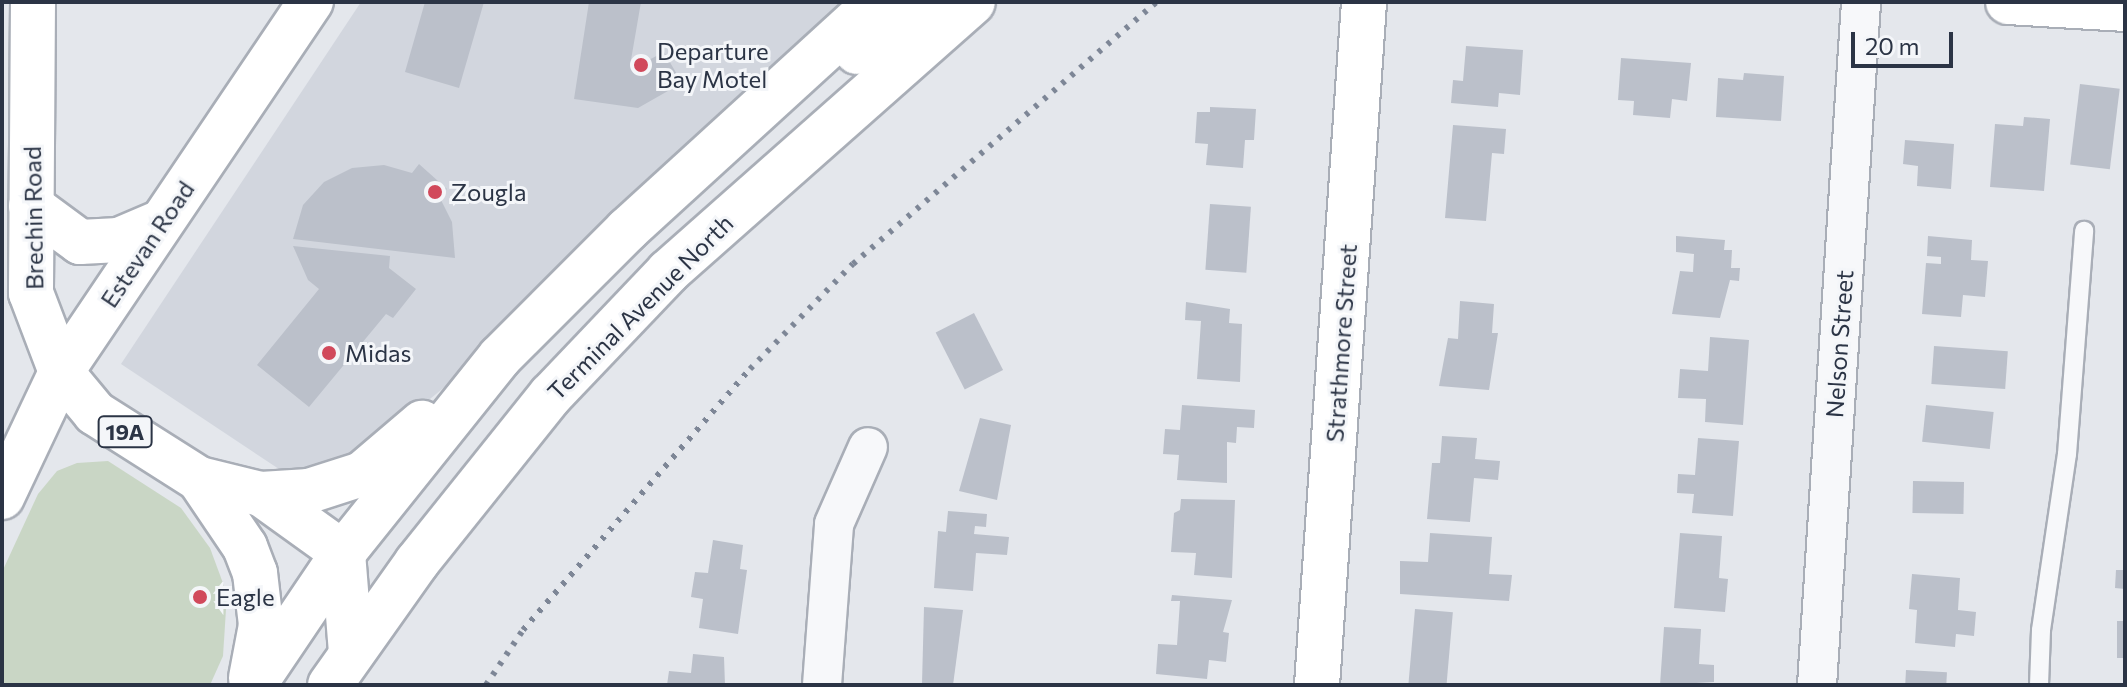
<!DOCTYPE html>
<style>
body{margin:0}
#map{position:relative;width:2127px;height:687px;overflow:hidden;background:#e4e7ec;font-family:Commissioner,sans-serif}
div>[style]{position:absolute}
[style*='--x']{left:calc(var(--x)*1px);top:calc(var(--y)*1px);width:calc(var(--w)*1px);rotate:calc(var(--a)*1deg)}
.built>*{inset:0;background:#d2d6de}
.green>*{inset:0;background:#c9d6c5}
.building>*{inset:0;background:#bbc0ca;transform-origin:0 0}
.roads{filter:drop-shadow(2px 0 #a9aeb7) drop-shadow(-2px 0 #a9aeb7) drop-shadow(0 2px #a9aeb7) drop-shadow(0 -2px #a9aeb7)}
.lane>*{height:18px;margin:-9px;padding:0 9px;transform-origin:9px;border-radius:9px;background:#f7f8fa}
.street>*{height:38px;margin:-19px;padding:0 19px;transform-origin:19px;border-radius:19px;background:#f7f8fa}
.secondary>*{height:44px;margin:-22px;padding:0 22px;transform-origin:22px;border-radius:22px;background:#fff}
.primary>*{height:44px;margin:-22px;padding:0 22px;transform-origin:22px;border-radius:22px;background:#fff}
.rail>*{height:6px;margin-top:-3px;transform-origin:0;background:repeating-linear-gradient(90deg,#7d8696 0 4px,transparent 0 12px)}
.dots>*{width:22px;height:22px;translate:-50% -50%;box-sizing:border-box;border:4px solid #f4f6f9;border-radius:50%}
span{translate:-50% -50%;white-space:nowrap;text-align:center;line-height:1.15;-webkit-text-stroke:6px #f4f6f9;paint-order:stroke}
.shield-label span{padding:2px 6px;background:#f4f6f9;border:2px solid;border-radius:6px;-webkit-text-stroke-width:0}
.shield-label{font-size:22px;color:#2b3445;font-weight:700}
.poi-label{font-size:24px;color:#2b3445}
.left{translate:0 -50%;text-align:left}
.street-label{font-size:24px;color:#2b3445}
.frame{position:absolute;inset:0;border:4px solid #2b3445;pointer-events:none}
.scale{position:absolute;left:1851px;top:32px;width:102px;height:36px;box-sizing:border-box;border:4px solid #2b3445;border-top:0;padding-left:10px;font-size:24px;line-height:28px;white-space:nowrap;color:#2b3445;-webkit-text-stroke:6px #f4f6f9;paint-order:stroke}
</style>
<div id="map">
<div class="built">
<i style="clip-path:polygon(361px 2px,855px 2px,496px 345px,348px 466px,285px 473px,121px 364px)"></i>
</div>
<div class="green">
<i style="clip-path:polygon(108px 461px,181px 508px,210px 548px,227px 594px,223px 656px,210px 685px,2px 685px,2px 572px,38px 494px,57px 471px,77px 463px)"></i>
</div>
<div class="building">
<i style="clip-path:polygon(425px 2px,484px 2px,459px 88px,405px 72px)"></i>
<i style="clip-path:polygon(589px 2px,641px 2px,631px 60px,643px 63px,664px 52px,682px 83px,638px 108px,574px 99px)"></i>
<i style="clip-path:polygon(1466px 46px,1523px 50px,1520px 95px,1499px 93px,1498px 107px,1451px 103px,1453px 80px,1463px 81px)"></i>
<i style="clip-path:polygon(1621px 58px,1691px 63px,1687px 101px,1672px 99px,1670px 118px,1633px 115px,1634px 101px,1618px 100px)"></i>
<i style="clip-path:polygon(1744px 73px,1784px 76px,1781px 121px,1716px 117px,1718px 78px,1743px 80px)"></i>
<i style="left:2080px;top:84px;width:40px;height:81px;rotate:7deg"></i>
<i style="clip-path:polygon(1210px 107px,1256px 109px,1254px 140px,1245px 140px,1243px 168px,1206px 165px,1208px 144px,1195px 143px,1197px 112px,1210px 112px)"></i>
<i style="clip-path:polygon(2024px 117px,2050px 119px,2044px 191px,1990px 187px,1995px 124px,2023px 126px)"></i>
<i style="clip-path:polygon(1453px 125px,1506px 129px,1504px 154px,1492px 153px,1486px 221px,1445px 218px)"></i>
<i style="clip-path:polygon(1905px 140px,1954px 144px,1951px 189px,1917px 186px,1918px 166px,1903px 164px)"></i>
<i style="clip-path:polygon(419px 164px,447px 189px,439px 196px,452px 222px,455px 258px,293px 239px,303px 205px,324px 182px,352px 168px,384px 165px,412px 173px)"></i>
<i style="left:1210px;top:204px;width:41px;height:66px;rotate:4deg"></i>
<i style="clip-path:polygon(1676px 236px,1725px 240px,1724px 250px,1732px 250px,1731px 268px,1740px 268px,1739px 281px,1730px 280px,1720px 318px,1672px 314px,1680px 271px,1693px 272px,1694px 254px,1676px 252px)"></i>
<i style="clip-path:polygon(1928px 236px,1972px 240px,1971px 260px,1988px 261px,1985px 297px,1963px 295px,1961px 317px,1922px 314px,1926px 263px,1941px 264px,1941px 257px,1927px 256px)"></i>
<i style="clip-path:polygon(293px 246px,390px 256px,389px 268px,416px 289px,393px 318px,386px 314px,309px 407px,257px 365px,319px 289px,308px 280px)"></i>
<i style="clip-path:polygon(1460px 301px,1494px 304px,1492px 333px,1498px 333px,1489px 390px,1439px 386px,1448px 338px,1458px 339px)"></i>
<i style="clip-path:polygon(1186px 302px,1230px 309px,1229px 323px,1242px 324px,1240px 382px,1197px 379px,1201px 321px,1185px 320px)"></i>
<i style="left:974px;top:313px;width:64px;height:43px;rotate:63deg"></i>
<i style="clip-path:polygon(1710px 337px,1749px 340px,1743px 425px,1705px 422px,1706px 399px,1678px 398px,1680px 369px,1708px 371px)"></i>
<i style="left:1934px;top:346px;width:74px;height:38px;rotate:4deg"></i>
<i style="clip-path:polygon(1182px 405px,1255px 410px,1254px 428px,1237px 427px,1236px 443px,1227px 442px,1227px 483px,1177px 480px,1179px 455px,1163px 454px,1165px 429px,1180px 430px)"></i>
<i style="left:1926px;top:405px;width:68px;height:37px;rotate:6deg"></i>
<i style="clip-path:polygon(980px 418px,1011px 425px,997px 500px,959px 491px)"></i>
<i style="clip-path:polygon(1442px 436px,1477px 438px,1475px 459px,1500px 461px,1498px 480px,1474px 478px,1470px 522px,1427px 519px,1432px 463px,1440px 463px)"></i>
<i style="clip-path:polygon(1698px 438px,1739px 441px,1733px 516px,1692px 513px,1694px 494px,1677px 493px,1678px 474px,1695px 475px)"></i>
<i style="left:1913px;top:481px;width:51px;height:32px;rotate:1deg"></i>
<i style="clip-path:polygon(1181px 499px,1235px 500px,1232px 578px,1194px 575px,1196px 553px,1171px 552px,1174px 513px,1180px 510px)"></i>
<i style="clip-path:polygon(948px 511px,987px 514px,986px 527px,975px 526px,974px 534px,1009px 537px,1007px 555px,976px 553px,973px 591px,934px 588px,938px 531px,946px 532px)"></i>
<i style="clip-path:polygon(1430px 533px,1492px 537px,1489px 574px,1512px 575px,1509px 601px,1400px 594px,1400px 561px,1428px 562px)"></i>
<i style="clip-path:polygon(1680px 533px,1722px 536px,1719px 578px,1728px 579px,1725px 612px,1674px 608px)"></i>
<i style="clip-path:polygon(713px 540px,743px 545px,740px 569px,747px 570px,738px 634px,699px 628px,703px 599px,691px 597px,695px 572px,708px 573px)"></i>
<i style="clip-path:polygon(2116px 570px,2125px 570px,2125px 589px,2115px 588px)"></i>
<i style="clip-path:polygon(1912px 574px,1960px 578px,1958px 610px,1976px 612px,1974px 636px,1956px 634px,1955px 647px,1915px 643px,1917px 610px,1909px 609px)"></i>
<i style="clip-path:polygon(1172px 595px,1232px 600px,1223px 632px,1229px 633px,1226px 662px,1209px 660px,1207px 679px,1156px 674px,1158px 644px,1177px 645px,1180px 601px,1171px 601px)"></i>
<i style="clip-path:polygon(924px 607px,963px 610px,953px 685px,922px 684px)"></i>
<i style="left:1415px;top:609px;width:38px;height:76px;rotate:5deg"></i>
<i style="left:2117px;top:621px;width:8px;height:37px"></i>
<i style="clip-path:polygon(1664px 627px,1701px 629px,1699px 664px,1714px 665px,1714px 682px,1660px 685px)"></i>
<i style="clip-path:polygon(693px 654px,724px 657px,725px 685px,667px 685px,669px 671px,691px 673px)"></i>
<i style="left:1906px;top:670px;width:41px;height:15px;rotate:3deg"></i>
</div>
<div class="roads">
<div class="lane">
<i style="--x:2039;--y:685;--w:55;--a:-87.9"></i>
<i style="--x:2041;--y:630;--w:178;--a:-81.6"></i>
<i style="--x:2067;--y:454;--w:224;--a:-85.6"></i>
</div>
<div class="street">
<i style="--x:822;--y:685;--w:161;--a:-85.7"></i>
<i style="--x:834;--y:524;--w:84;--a:-66.2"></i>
<i style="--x:1817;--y:685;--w:684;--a:-86.31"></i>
</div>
<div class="secondary">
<i style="--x:2008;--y:2;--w:117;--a:3.4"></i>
<i style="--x:2;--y:497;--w:138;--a:-64.7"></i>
<i style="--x:61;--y:372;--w:447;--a:-56"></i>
<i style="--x:1317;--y:685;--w:685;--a:-86.06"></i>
</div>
<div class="primary">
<i style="--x:33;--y:2;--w:291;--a:90.4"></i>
<i style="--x:31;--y:293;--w:85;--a:69.2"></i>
<i style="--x:61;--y:372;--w:53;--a:50.3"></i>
<i style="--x:95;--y:413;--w:123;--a:32.4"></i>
<i style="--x:199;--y:479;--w:64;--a:13.6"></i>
<i style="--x:261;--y:494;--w:101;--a:35.7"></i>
<i style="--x:343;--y:553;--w:100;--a:85.4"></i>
<i style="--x:857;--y:52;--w:81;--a:-38"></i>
<i style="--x:31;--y:206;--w:61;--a:36.3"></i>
<i style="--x:80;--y:242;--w:39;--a:-3"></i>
<i style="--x:119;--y:240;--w:46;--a:-23.2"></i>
<i style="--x:199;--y:479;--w:82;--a:55.9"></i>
<i style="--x:245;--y:547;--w:28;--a:69"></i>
<i style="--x:255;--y:573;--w:52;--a:83.4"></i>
<i style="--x:261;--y:625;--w:54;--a:100.7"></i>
<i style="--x:261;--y:494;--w:48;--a:-3.6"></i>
<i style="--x:309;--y:491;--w:56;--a:-17.8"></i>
<i style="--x:362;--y:474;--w:79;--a:-40.4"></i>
<i style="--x:254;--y:685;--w:159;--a:-56"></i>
<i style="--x:343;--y:553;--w:251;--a:-51.3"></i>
<i style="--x:500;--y:357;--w:180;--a:-45"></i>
<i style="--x:627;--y:230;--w:338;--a:-42.4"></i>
<i style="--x:330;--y:685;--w:151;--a:-54.7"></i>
<i style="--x:417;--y:562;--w:214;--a:-51.3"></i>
<i style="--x:551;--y:395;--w:170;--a:-46.4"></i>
<i style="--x:668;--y:272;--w:407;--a:-41.5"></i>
</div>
</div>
<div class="rail">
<i style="--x:486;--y:685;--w:66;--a:-56.1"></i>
<i style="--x:523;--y:630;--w:346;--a:-49"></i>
<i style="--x:750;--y:369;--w:147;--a:-45.6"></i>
<i style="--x:853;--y:264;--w:401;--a:-40.8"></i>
</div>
<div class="dots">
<i style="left:641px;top:65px;background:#d1495b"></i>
<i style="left:435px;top:192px;background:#d1495b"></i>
<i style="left:329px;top:353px;background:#d1495b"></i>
<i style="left:200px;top:597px;background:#d1495b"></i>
</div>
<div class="shield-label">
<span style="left:125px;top:432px">19A</span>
</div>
<div class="poi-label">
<span class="left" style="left:657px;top:65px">Departure<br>Bay Motel</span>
<span class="left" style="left:451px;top:192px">Zougla</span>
<span class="left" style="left:345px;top:353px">Midas</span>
<span class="left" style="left:216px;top:597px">Eagle</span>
</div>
<div class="street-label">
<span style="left:33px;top:218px;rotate:-91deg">Brechin Road</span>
<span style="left:147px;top:244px;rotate:-56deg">Estevan Road</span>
<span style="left:640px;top:307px;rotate:-45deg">Terminal Avenue North</span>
<span style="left:1341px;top:343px;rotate:-86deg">Strathmore Street</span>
<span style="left:1839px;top:344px;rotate:-86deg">Nelson Street</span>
</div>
<div class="frame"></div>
<div class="scale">20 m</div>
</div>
